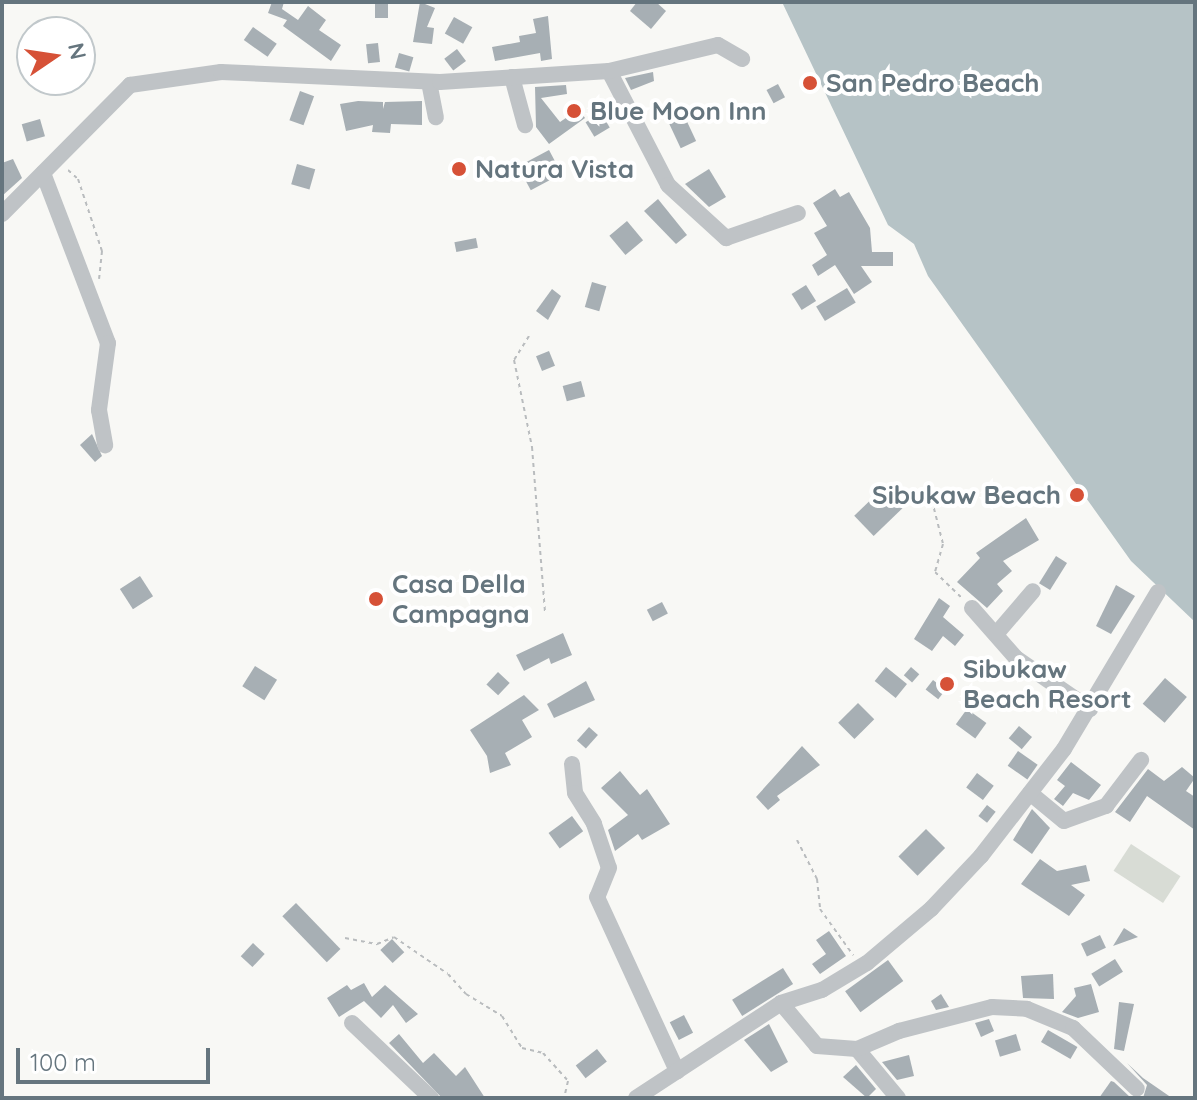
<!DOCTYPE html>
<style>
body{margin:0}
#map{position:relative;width:1197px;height:1100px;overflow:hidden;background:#f8f8f5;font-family:Quicksand,sans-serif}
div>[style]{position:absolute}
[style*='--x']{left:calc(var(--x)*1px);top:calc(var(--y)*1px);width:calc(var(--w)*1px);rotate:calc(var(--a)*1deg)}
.green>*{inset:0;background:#d8dcd5;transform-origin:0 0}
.water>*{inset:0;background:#b6c3c6}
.building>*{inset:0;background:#a7afb4;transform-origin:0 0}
.path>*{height:2px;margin-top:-1px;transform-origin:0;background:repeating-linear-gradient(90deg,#b9bcbe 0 4px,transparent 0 8px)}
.minor>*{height:16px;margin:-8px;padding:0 8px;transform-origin:8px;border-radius:8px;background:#bfc3c6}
.dots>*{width:22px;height:22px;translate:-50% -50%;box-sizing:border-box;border:4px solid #fff;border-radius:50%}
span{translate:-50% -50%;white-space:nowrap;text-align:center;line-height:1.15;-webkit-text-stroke:8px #fff;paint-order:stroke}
.poi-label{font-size:26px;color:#65757e;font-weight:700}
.left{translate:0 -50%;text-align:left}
.right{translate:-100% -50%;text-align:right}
.frame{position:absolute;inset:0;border:4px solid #65757e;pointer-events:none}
.north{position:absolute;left:16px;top:16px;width:80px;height:80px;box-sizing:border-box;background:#fff;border:2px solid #c1c8cb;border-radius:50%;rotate:77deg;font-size:22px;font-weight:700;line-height:32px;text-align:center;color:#65757e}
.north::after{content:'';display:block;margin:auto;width:28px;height:36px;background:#d65137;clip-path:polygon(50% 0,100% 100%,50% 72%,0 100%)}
.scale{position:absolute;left:16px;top:1048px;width:194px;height:36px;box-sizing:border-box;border:4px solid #65757e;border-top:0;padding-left:10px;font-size:24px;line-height:28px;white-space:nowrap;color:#65757e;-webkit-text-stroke:6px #fff;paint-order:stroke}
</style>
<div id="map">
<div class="green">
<i style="left:1131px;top:844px;width:59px;height:32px;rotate:33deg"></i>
</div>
<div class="water">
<i style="clip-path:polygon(782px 2px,1195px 2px,1195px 622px,1131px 561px,928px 276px,914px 244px,888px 225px)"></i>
</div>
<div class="building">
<i style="clip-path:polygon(272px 2px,284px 2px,282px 9px,298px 20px,308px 6px,326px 20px,319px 30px,341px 45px,331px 61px,283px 26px,287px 20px,268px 13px)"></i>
<i style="left:375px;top:2px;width:13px;height:16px"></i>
<i style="clip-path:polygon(420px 2px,435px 8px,427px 27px,434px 28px,432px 44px,413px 42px)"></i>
<i style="clip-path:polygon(637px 2px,656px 2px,666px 11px,651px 29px,630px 11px)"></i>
<i style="clip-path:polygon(548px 16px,552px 59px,541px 61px,540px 53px,495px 61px,492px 47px,520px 42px,519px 36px,536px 33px,533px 19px)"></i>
<i style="left:454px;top:17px;width:21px;height:19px;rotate:29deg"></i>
<i style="left:253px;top:27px;width:29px;height:16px;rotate:35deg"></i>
<i style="left:378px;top:43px;width:19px;height:12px;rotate:84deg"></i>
<i style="left:457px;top:49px;width:15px;height:16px;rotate:53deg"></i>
<i style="left:399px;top:53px;width:15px;height:15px;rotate:16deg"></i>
<i style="clip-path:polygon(653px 72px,654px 81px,631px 90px,625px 78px)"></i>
<i style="left:778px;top:84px;width:15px;height:13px;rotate:62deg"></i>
<i style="clip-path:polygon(566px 85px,567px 94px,541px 98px,560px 122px,579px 109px,585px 118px,549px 144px,536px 127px,535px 87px)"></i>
<i style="left:300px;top:91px;width:15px;height:31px;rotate:20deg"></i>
<i style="clip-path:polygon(358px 101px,383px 102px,383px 109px,385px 102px,422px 101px,422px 125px,391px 124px,390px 133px,372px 132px,373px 125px,346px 131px,340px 104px)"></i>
<i style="left:601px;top:113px;width:17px;height:18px;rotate:59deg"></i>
<i style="left:683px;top:113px;width:31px;height:17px;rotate:65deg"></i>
<i style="left:40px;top:119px;width:18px;height:19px;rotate:74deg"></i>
<i style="left:549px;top:150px;width:27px;height:35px;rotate:62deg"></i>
<i style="clip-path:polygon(13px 159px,22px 178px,2px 196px,2px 163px)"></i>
<i style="left:297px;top:164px;width:19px;height:21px;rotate:16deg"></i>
<i style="clip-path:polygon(709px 169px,726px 197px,709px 207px,685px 184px)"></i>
<i style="clip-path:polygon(835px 189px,840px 197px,849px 192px,870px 228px,872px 252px,893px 252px,893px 266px,861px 266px,872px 282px,854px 294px,835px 265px,818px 276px,812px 265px,827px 255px,814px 233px,827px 226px,813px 203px)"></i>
<i style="clip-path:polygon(658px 199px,687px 235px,676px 244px,644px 211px)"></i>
<i style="left:627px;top:221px;width:25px;height:23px;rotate:50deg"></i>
<i style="left:476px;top:238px;width:10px;height:22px;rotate:79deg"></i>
<i style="left:592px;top:282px;width:15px;height:26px;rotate:16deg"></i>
<i style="left:806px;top:285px;width:19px;height:17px;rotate:58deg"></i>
<i style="left:847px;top:288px;width:17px;height:36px;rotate:59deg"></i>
<i style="clip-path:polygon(552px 289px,561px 296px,548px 320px,536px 311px)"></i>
<i style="left:549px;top:351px;width:16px;height:14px;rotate:68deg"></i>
<i style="left:581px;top:381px;width:16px;height:19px;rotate:75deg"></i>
<i style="clip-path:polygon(92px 434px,102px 456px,95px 462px,80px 445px)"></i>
<i style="left:883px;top:488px;width:28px;height:40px;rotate:46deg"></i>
<i style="clip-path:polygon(1026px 518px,1039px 540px,1003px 561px,1012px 571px,997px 584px,1003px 591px,987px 608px,957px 582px,980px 558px,976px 553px)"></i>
<i style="left:1056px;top:556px;width:13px;height:32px;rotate:32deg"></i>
<i style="left:140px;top:576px;width:24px;height:24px;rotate:57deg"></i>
<i style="clip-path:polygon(1116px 585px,1135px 596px,1111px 634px,1096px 626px)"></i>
<i style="clip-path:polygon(939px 598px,950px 606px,943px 617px,964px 635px,955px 646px,943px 636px,932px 651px,914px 639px)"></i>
<i style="left:662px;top:602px;width:13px;height:17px;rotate:63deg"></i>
<i style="clip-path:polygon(563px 633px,572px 655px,551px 664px,549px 658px,524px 671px,516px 655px)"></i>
<i style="left:255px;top:666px;width:26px;height:24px;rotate:32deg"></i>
<i style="left:886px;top:667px;width:27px;height:18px;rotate:39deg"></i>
<i style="left:911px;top:667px;width:11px;height:11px;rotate:41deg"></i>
<i style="left:498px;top:672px;width:16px;height:17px;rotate:43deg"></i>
<i style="left:1165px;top:678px;width:29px;height:34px;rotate:41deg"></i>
<i style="left:933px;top:680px;width:16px;height:12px;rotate:38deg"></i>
<i style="clip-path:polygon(586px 681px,595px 700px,554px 718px,547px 704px)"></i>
<i style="clip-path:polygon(524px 695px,539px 710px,522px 720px,532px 737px,505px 753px,511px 765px,490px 773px,487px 756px,470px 730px)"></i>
<i style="left:858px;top:703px;width:23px;height:28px;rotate:45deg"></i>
<i style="left:967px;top:709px;width:24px;height:19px;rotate:36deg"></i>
<i style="left:1019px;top:726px;width:17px;height:16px;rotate:40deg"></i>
<i style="left:589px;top:727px;width:12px;height:18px;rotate:42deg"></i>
<i style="clip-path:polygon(802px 746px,820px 765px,777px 796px,780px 800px,768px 810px,756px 797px)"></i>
<i style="left:1018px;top:751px;width:24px;height:18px;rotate:35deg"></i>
<i style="clip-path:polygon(1071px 762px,1101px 785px,1089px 800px,1073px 793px,1063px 806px,1054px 799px,1065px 786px,1057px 780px)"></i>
<i style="clip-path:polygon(1182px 767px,1195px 778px,1186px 791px,1195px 797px,1195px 830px,1147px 796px,1130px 822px,1115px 812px,1148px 769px,1164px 781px)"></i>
<i style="clip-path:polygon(620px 771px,640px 795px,647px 789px,670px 824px,642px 840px,638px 834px,615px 851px,608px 830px,628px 815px,601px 788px)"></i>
<i style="left:977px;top:773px;width:21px;height:18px;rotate:37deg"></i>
<i style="left:987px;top:805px;width:11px;height:14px;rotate:38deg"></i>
<i style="clip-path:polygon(1032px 809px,1050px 828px,1032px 854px,1013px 840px)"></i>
<i style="left:572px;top:816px;width:19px;height:29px;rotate:54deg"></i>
<i style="left:926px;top:829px;width:27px;height:39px;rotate:45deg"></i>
<i style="clip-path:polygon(1040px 859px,1057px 871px,1086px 865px,1090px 881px,1071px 885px,1085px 895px,1069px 916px,1021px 884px)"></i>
<i style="left:296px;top:903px;width:64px;height:19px;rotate:46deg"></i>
<i style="clip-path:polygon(1124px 928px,1138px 937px,1113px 946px)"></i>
<i style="clip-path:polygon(829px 931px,846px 956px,820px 974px,812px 964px,826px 954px,816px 940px)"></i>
<i style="left:1100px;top:935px;width:14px;height:21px;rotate:65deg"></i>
<i style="left:392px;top:939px;width:18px;height:16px;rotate:47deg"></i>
<i style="left:253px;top:943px;width:16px;height:18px;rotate:43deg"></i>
<i style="left:1115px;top:959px;width:15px;height:28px;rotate:58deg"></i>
<i style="left:888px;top:960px;width:26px;height:53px;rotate:54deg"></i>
<i style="left:783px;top:968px;width:19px;height:60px;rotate:58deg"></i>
<i style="clip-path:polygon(1053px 974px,1054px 999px,1023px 998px,1021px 976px)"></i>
<i style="clip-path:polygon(364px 983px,372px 997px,385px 985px,418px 1014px,406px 1023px,393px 1005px,381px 1018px,364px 1001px,339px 1017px,327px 998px,347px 985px,351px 990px)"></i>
<i style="clip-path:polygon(1091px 984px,1099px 1012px,1078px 1018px,1062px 1012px,1076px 996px,1074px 988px)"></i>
<i style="clip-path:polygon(941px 994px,949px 1007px,936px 1010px,931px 1001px)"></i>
<i style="clip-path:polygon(1119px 1002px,1134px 1004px,1124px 1051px,1114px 1049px)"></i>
<i style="left:684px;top:1015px;width:20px;height:16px;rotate:63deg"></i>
<i style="clip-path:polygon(989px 1019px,994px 1031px,981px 1037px,975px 1023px)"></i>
<i style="clip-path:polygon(769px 1024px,788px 1062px,771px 1072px,744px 1040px)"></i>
<i style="left:1048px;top:1030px;width:34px;height:14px;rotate:30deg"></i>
<i style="clip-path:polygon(399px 1034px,423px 1063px,434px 1053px,456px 1076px,465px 1067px,485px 1098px,442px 1098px,389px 1043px)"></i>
<i style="left:1016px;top:1034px;width:17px;height:22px;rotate:73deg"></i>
<i style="left:597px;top:1049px;width:16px;height:27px;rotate:52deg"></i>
<i style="clip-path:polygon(909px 1055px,914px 1076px,897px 1080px,882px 1062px)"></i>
<i style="clip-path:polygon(1127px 1063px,1143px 1078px,1172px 1098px,1143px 1098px,1147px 1085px)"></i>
<i style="clip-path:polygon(856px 1065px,876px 1089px,867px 1098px,843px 1077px)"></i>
<i style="clip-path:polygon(1111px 1081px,1114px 1082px,1131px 1098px,1099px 1098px)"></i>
</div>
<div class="path">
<i style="--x:68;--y:170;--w:13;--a:42"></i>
<i style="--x:78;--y:179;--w:76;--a:71.6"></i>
<i style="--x:102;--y:251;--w:28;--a:96"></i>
<i style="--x:529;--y:336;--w:28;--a:122"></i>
<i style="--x:514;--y:360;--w:89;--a:78.3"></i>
<i style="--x:532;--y:447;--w:166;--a:85.5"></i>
<i style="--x:930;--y:493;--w:53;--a:75.7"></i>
<i style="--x:943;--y:544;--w:29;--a:106"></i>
<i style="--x:935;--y:572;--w:37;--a:44"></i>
<i style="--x:797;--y:840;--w:44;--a:62.9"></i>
<i style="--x:817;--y:879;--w:30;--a:84"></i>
<i style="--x:820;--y:909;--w:57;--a:54.3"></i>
<i style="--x:345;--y:938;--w:33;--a:11"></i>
<i style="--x:377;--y:944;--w:18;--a:-22"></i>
<i style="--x:394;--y:937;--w:65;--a:34.4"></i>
<i style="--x:448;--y:974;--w:27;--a:48"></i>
<i style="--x:466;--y:994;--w:42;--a:31.4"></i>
<i style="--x:502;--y:1016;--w:38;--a:58"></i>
<i style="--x:522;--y:1048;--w:22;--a:13"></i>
<i style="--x:543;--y:1053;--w:38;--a:48"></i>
<i style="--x:568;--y:1081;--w:17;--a:103"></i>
</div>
<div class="minor">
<i style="--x:609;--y:71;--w:128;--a:62.6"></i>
<i style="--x:668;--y:185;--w:79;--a:42.4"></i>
<i style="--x:726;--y:238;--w:76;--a:-19.1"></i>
<i style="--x:512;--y:77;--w:50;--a:74.8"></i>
<i style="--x:429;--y:82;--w:36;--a:79"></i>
<i style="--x:43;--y:173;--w:182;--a:69.1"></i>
<i style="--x:108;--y:343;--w:68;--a:97.7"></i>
<i style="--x:99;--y:410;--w:36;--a:80"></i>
<i style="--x:2;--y:214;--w:182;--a:-45.2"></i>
<i style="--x:130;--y:85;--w:92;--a:-8.1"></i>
<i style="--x:221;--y:72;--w:219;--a:2.6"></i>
<i style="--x:440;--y:82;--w:169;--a:-3.7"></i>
<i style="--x:609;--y:71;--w:112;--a:-13.4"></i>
<i style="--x:718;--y:45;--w:28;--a:30"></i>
<i style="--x:972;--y:608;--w:67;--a:48.7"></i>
<i style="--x:1016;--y:658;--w:90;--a:34.6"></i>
<i style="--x:997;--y:633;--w:55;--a:-49.4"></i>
<i style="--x:572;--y:764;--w:29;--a:84"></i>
<i style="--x:575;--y:793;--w:36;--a:58"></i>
<i style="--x:594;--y:824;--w:46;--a:71.2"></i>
<i style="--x:609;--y:868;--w:31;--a:112"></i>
<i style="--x:597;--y:897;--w:192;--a:65.3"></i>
<i style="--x:1030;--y:793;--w:44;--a:39.5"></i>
<i style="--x:1064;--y:821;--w:45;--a:-19.7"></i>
<i style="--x:1106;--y:806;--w:58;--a:-52.7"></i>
<i style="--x:781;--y:1003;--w:56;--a:50.1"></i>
<i style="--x:817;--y:1046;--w:40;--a:4.3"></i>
<i style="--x:857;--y:1049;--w:64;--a:50.1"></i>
<i style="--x:352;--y:1023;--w:109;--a:43.5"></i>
<i style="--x:857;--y:1049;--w:46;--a:-23.2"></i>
<i style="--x:899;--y:1031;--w:96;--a:-14.5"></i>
<i style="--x:992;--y:1007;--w:35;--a:3"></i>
<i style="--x:1027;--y:1009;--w:50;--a:22.4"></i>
<i style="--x:1073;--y:1028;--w:88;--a:43.6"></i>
<i style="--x:636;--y:1098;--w:173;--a:-33.2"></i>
<i style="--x:781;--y:1003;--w:43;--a:-17.6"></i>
<i style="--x:822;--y:990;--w:52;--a:-31"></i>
<i style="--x:867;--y:963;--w:84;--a:-40.2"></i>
<i style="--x:931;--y:909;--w:73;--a:-46.7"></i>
<i style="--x:981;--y:856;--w:135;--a:-52.2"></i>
<i style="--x:1064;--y:749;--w:183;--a:-59.1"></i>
</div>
<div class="dots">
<i style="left:810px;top:83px;background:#d65137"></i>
<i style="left:574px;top:111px;background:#d65137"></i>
<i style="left:459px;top:169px;background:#d65137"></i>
<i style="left:1077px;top:495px;background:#d65137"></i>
<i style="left:376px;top:599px;background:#d65137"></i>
<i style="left:947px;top:684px;background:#d65137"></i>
</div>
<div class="poi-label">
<span class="left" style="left:826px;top:83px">San Pedro Beach</span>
<span class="left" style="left:590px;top:111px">Blue Moon Inn</span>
<span class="left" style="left:475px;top:169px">Natura Vista</span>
<span class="right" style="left:1061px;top:495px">Sibukaw Beach</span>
<span class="left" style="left:392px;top:599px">Casa Della<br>Campagna</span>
<span class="left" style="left:963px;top:684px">Sibukaw<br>Beach Resort</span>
</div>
<div class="frame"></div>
<div class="north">N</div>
<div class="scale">100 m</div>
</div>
